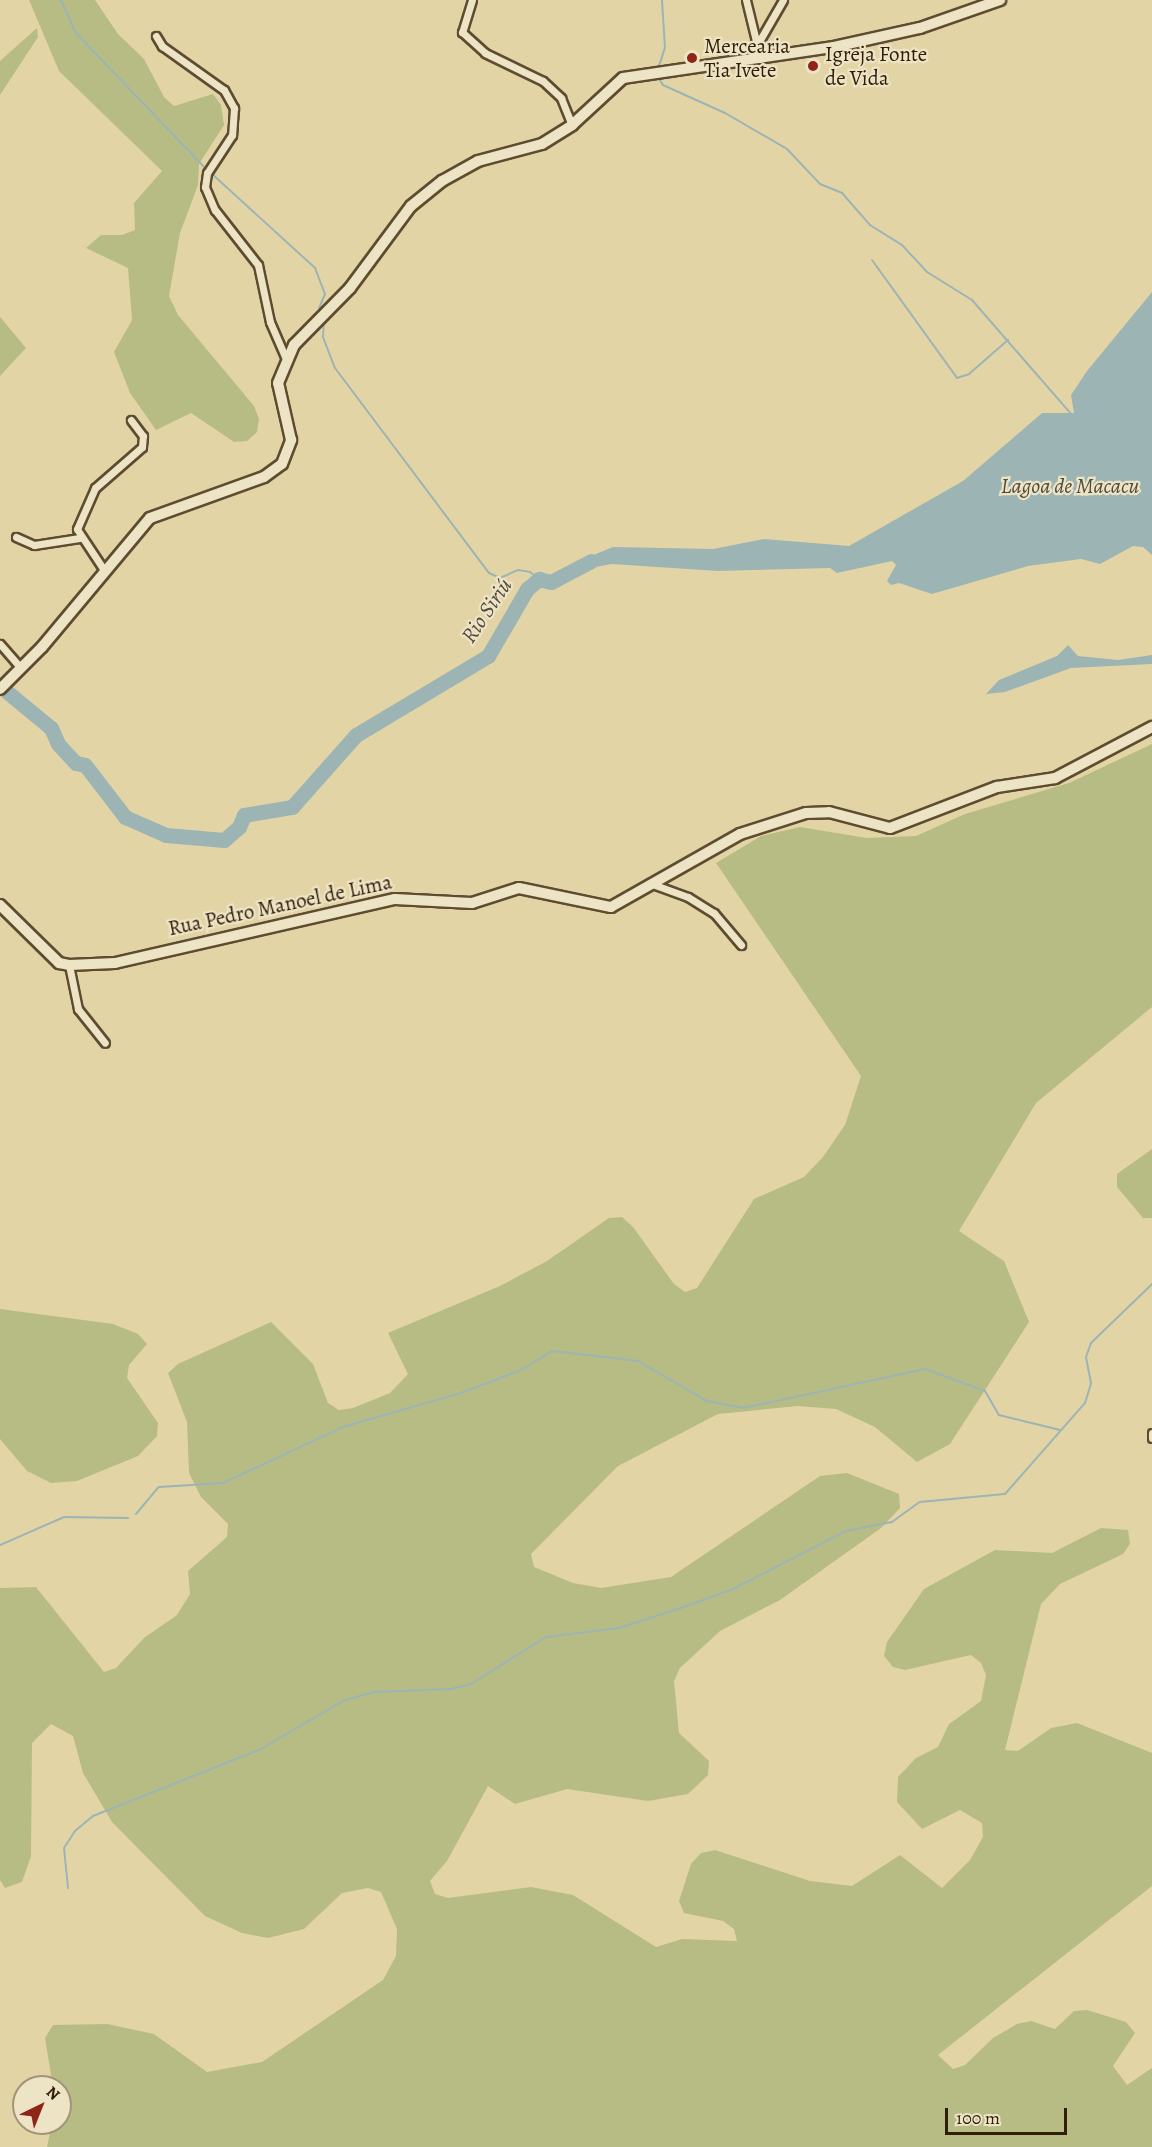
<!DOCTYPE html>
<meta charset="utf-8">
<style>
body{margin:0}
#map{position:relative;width:1152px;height:2147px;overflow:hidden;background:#e3d4a6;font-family:Alegreya,serif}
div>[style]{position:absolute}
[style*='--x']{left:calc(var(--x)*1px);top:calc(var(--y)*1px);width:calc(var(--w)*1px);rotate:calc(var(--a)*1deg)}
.green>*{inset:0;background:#b7bc84}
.water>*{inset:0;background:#9cb5b4}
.stream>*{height:2px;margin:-1px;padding:0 1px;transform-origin:1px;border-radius:1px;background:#9cb5b4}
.river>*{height:15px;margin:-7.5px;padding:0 7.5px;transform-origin:7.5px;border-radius:7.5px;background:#9cb5b4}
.roads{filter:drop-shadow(2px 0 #5e4c30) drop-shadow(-2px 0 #5e4c30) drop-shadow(0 2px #5e4c30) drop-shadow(0 -2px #5e4c30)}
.street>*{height:7px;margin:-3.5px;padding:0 3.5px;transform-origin:3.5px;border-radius:3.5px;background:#ede3c5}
.secondary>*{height:10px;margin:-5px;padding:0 5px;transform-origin:5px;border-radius:5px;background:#ede3c5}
.dots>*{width:16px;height:16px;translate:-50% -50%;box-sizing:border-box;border:3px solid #ede3c5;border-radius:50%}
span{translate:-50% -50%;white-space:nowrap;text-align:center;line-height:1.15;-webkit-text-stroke:4.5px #ede3c5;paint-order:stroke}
.poi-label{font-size:21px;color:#311e08}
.left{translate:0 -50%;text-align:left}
.street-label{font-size:21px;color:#311e08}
.water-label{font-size:22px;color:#514b3c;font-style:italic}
.north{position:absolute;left:12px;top:2075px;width:60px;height:60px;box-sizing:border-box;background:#ede3c5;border:2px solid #a29479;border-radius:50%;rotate:43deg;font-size:16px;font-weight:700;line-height:24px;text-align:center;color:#311e08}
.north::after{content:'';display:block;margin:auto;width:21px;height:27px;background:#8f2418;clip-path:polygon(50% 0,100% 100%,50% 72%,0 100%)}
.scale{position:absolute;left:945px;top:2108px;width:122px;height:27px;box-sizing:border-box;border:3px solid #311e08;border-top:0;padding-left:8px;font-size:18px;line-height:21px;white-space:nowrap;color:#311e08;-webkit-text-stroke:4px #ede3c5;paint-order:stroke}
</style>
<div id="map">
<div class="green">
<i style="clip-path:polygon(29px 0,95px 0,118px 34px,144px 59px,164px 97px,174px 106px,213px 94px,221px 105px,224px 125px,199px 164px,198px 185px,180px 233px,169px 296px,178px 315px,254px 406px,259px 419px,257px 432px,247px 441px,234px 442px,191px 413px,156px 430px,130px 393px,114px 352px,132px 320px,128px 268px,86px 248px,101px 235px,122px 235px,135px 230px,134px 203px,162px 171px,59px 71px)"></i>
<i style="clip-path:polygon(37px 28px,38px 37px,0 95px,0 61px)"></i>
<i style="clip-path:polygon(0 317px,26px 348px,0 376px)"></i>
<i style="clip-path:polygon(1152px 744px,1152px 1007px,1036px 1103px,959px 1231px,1004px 1261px,1029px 1322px,950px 1444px,917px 1462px,875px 1427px,836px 1409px,798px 1406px,718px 1414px,618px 1466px,531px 1554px,534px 1567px,573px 1583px,601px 1588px,671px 1577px,820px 1476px,847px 1473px,899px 1494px,900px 1508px,881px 1528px,780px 1600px,720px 1631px,680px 1668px,674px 1681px,679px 1733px,709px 1761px,708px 1775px,688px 1794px,648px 1801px,567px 1789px,515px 1804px,488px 1786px,447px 1861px,430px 1881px,435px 1894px,448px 1898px,531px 1887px,573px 1895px,656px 1947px,682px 1939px,737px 1941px,734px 1929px,723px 1921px,684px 1913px,679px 1901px,691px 1864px,701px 1853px,715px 1850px,810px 1881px,852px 1886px,900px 1855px,942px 1888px,970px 1860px,983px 1837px,982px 1823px,960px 1810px,922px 1829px,897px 1802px,898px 1777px,916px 1758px,938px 1747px,949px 1724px,981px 1701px,986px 1675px,981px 1663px,971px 1655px,905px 1670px,893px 1667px,884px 1656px,887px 1642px,924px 1589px,995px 1550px,1052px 1553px,1101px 1528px,1128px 1530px,1130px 1544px,1123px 1554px,1060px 1584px,1041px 1604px,1005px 1750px,1018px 1751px,1051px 1728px,1077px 1723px,1152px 1753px,1152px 1886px,938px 2055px,953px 2069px,965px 2065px,993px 2038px,1017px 2024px,1031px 2021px,1055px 2029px,1074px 2011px,1087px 2010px,1126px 2022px,1135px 2033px,1113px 2066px,1127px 2085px,1152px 2068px,1152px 2147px,47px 2147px,52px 2123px,60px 2123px,60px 2087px,53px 2087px,45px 2038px,53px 2025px,107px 2024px,154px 2034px,207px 2072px,262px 2062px,383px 1980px,396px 1956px,397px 1929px,381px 1892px,368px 1888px,342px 1893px,304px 1929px,268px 1938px,242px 1933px,205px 1916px,112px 1822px,83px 1773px,73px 1736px,51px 1724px,32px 1743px,31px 1856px,22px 1882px,5px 1888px,0 1880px,0 1588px,36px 1587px,104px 1672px,116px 1668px,144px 1638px,177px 1615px,190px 1594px,188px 1571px,227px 1537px,228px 1524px,201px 1497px,189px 1473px,187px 1422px,168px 1373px,178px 1364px,271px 1322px,313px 1364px,328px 1403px,339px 1410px,353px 1408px,390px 1393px,408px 1374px,388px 1333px,500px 1286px,547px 1261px,609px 1218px,622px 1217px,633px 1227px,674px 1284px,685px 1292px,697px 1288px,754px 1199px,804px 1177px,823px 1157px,845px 1125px,861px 1076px,716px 863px,761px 836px,800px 827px,867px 838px,916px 836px,965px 814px,1069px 783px)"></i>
<i style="clip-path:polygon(1152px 1149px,1152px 1218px,1143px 1218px,1117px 1187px,1117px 1174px)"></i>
<i style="clip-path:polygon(0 1309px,113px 1324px,138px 1334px,147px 1344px,129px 1365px,127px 1378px,158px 1423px,157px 1436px,138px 1456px,77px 1481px,51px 1483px,27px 1471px,0 1439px)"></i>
</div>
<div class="water">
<i style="clip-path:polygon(1152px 292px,1152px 555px,1143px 547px,1133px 546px,1100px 564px,1081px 559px,1028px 566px,932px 594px,899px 583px,891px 585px,887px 581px,896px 565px,892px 561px,837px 573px,830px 568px,718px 571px,612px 564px,574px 571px,586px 558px,613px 547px,713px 549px,764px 539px,849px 546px,963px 481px,1042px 413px,1074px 413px,1071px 395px,1087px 371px)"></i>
<i style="clip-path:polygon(1068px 645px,1078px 656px,1118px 660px,1152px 655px,1152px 664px,1071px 668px,1005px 692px,986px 694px,999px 680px,1057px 656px)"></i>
</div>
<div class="stream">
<i style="--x:61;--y:0;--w:36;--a:66"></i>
<i style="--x:76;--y:33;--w:185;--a:46.3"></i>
<i style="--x:659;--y:66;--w:19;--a:-72"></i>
<i style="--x:665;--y:48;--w:48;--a:-93.6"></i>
<i style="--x:658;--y:77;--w:9;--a:58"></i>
<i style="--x:663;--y:85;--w:68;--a:24.3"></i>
<i style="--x:725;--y:113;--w:72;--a:30.1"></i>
<i style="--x:787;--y:149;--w:48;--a:46.7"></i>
<i style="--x:820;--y:184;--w:24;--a:22"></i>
<i style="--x:842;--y:193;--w:43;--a:48.8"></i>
<i style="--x:870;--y:225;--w:36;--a:32"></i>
<i style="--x:901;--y:244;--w:38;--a:47"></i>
<i style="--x:927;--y:272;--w:53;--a:31.9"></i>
<i style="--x:972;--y:300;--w:151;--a:49"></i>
<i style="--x:211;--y:173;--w:141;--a:42.4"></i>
<i style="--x:315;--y:268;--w:28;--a:69"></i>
<i style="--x:325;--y:294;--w:15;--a:113"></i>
<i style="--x:872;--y:260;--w:145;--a:54.2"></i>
<i style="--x:957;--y:378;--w:13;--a:-18"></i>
<i style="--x:969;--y:374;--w:52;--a:-41.1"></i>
<i style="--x:324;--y:319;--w:18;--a:93"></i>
<i style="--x:323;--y:337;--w:33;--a:69"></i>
<i style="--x:335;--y:368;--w:256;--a:53.1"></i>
<i style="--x:489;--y:573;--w:12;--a:24"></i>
<i style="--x:500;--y:578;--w:20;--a:-24"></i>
<i style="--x:518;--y:570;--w:12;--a:9"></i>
<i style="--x:530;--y:572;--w:11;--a:38"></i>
<i style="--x:136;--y:1514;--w:35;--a:-50"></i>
<i style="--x:159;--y:1487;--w:64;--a:-3.6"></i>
<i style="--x:223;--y:1483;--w:132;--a:-25"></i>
<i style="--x:343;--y:1427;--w:123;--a:-16.1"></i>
<i style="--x:461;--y:1393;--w:62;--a:-20.8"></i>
<i style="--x:519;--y:1371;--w:39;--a:-31"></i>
<i style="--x:552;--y:1351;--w:87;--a:6.6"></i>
<i style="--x:638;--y:1361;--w:80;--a:30.1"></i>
<i style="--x:707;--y:1401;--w:37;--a:11"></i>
<i style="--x:743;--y:1408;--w:186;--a:-12.1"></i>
<i style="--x:925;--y:1369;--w:64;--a:20.1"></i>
<i style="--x:985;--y:1391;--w:28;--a:60"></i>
<i style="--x:999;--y:1415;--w:63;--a:13.8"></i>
<i style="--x:0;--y:1545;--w:70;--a:-23.6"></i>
<i style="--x:64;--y:1517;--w:64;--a:0.9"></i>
<i style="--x:68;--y:1888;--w:40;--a:-95.7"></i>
<i style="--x:64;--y:1848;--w:20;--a:-57"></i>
<i style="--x:75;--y:1831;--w:23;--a:-40"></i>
<i style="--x:93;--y:1816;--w:179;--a:-21.7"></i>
<i style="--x:259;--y:1750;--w:99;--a:-30.2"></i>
<i style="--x:345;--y:1700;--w:30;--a:-15"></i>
<i style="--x:374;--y:1692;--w:77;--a:-2.2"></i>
<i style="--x:451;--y:1689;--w:21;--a:-14"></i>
<i style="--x:471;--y:1684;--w:89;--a:-32.1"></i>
<i style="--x:546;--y:1637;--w:74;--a:-7"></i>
<i style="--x:619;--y:1628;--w:65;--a:-17.9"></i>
<i style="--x:681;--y:1608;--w:53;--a:-19.8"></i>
<i style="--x:731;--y:1590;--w:129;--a:-27.2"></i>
<i style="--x:846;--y:1531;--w:47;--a:-11.1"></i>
<i style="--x:892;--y:1522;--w:34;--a:-36"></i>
<i style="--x:920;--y:1502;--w:85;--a:-5.4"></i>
<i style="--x:1005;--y:1494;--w:121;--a:-48.7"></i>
<i style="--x:1085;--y:1403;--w:21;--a:-73"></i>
<i style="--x:1091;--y:1383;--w:26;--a:-101"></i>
<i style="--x:1086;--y:1357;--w:15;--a:-70"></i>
<i style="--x:1091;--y:1343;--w:85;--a:-44"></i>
</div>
<div class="river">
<i style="--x:0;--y:686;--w:66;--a:39.5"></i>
<i style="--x:51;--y:728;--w:17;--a:66"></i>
<i style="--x:58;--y:744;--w:26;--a:47"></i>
<i style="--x:76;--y:763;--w:9;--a:13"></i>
<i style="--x:85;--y:765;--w:66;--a:52.4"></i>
<i style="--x:125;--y:817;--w:45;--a:23.7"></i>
<i style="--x:166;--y:835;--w:58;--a:4.9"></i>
<i style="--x:224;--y:840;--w:20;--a:-41"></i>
<i style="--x:239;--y:827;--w:13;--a:-67"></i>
<i style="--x:244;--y:815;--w:49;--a:-9.5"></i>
<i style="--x:292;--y:807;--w:96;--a:-48.4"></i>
<i style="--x:356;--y:735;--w:154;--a:-30.9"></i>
<i style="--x:488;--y:656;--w:78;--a:-59.8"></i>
<i style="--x:527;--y:589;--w:16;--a:-40"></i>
<i style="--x:539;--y:579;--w:12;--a:14"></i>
<i style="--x:551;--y:582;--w:45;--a:-27.7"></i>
</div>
<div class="roads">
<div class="street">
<i style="--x:472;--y:0;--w:34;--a:107"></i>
<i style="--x:462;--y:32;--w:31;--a:42"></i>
<i style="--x:485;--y:53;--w:64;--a:25.8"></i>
<i style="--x:543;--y:81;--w:25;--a:43"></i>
<i style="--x:561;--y:98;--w:29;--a:68"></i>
<i style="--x:746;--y:0;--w:46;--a:76.3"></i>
<i style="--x:156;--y:36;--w:12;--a:59"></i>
<i style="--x:162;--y:46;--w:76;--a:35.4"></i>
<i style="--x:224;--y:90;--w:21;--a:61"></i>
<i style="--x:234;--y:108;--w:27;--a:94"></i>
<i style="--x:232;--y:135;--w:45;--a:123.3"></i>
<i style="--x:207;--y:173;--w:14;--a:98"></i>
<i style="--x:205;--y:187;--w:25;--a:67"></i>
<i style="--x:215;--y:210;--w:70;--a:52"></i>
<i style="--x:258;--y:265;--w:58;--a:78.1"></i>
<i style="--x:270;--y:322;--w:40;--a:66.6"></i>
<i style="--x:760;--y:59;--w:14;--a:-102"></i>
<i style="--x:757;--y:45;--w:52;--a:-60"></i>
<i style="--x:16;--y:537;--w:20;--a:24"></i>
<i style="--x:34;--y:545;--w:46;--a:-8.8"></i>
<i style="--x:104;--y:570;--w:49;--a:-123.4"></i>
<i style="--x:77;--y:529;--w:45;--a:-66.3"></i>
<i style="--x:95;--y:488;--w:62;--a:-41.1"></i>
<i style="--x:142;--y:447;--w:11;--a:-85"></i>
<i style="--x:143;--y:436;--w:20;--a:-127"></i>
<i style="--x:0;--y:644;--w:32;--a:49"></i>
<i style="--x:655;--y:885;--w:35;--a:20"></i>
<i style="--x:688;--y:897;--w:31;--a:32"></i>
<i style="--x:714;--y:913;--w:42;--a:49.8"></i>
<i style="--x:69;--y:965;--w:45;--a:78.4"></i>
<i style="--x:78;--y:1009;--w:43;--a:51.5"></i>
<i style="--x:1152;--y:1433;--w:5;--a:90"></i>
</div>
<div class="secondary">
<i style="--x:0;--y:689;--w:59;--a:-45"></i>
<i style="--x:42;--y:647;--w:168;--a:-50.1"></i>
<i style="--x:150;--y:518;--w:121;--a:-19.8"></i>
<i style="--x:264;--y:477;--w:22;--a:-36"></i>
<i style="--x:282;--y:464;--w:26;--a:-69"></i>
<i style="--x:291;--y:440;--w:58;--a:-102.8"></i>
<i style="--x:278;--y:383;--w:41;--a:-67.2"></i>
<i style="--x:294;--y:345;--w:80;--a:-45.5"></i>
<i style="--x:350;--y:288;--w:102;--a:-53.4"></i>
<i style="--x:411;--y:206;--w:40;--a:-39"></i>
<i style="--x:442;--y:181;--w:41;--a:-29.1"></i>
<i style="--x:478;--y:161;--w:66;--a:-14.9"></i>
<i style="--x:542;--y:144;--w:36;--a:-32"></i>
<i style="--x:572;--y:125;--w:69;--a:-42.7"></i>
<i style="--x:623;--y:78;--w:213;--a:-8.4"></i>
<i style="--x:834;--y:47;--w:88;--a:-12.5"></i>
<i style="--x:920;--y:28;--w:85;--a:-19.3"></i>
<i style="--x:0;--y:905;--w:83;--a:44.5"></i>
<i style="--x:59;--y:963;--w:10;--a:11"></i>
<i style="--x:69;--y:965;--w:46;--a:-2.5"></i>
<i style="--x:115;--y:963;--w:287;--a:-12.9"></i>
<i style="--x:395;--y:899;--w:77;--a:3"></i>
<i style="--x:472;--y:903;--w:49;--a:-17.7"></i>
<i style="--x:519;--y:888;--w:94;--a:11.7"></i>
<i style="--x:611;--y:907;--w:148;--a:-29.5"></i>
<i style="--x:740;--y:834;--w:69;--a:-17.7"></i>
<i style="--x:806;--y:813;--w:23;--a:-2"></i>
<i style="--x:829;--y:812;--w:63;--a:14.7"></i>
<i style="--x:890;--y:828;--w:115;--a:-21"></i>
<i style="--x:997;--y:787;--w:59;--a:-8.8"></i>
<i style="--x:1055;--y:778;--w:110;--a:-27.7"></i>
</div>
</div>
<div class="dots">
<i style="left:692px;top:58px;background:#8f2418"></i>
<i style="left:813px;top:66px;background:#8f2418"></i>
</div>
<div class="poi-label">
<span class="left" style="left:704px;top:58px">Mercearia<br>Tia Ivete</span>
<span class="left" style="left:825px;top:66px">Igreja Fonte<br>de Vida</span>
</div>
<div class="street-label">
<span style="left:280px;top:905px;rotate:-12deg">Rua Pedro Manoel de Lima</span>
</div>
<div class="water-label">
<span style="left:1070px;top:487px">Lagoa de Macacu</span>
<span style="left:487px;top:611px;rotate:-56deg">Rio Siriú</span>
</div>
<div class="north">N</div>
<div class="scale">100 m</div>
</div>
